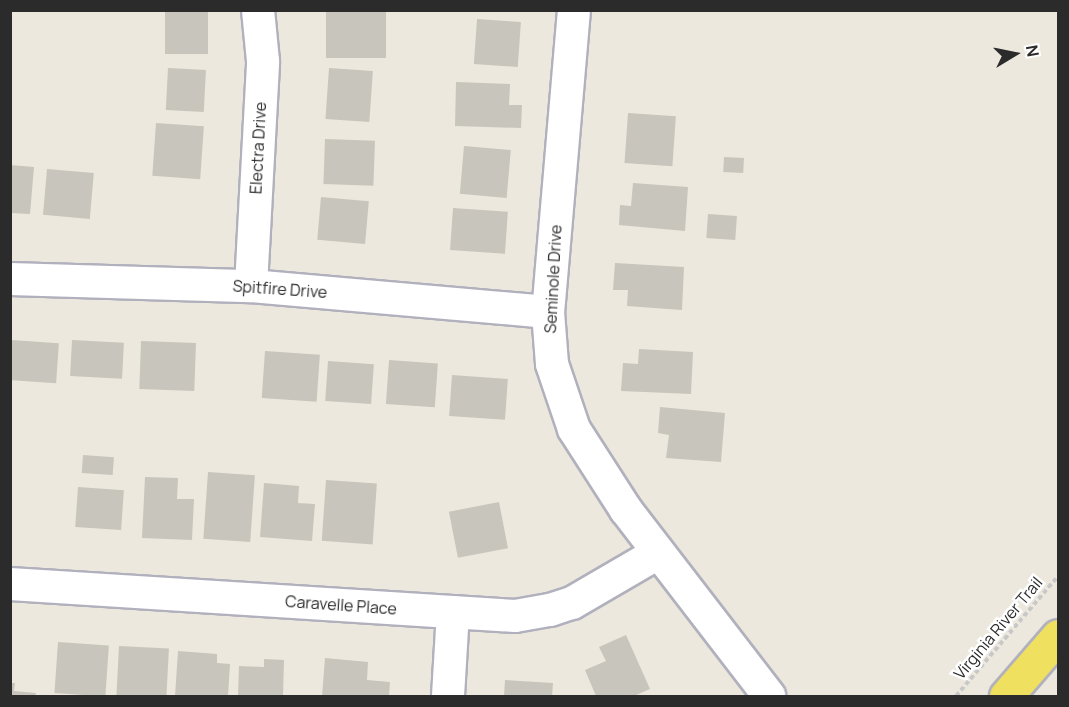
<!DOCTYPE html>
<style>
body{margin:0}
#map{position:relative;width:1069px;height:707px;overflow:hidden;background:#ede8dd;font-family:Manrope,sans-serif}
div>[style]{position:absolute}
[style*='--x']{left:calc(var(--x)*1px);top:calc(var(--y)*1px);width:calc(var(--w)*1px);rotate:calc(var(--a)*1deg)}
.building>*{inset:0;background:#c8c5bc;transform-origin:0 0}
.path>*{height:4px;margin-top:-2px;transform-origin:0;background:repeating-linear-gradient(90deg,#c8c8c8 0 4.5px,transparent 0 7.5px)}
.roads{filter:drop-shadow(2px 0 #b1b1be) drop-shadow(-2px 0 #b1b1be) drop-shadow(0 2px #b1b1be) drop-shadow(0 -2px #b1b1be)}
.minor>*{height:32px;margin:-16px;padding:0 16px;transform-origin:16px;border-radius:16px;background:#fff}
.major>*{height:33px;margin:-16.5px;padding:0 16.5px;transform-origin:16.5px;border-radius:16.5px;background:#f0e05f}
span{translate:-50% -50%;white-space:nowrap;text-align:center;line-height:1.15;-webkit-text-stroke:5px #fff;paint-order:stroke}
.street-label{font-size:16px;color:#2b2b2b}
.frame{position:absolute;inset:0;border:12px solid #2b2b2b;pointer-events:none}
.north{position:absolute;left:985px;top:24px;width:60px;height:60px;-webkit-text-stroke:4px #fff;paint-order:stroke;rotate:80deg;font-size:16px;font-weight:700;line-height:24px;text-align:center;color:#2b2b2b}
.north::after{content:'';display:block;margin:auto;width:21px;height:27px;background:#2b2b2b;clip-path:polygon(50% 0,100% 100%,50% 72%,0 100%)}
</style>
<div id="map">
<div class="building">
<i style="left:165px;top:10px;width:43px;height:44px"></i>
<i style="left:326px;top:10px;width:60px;height:48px"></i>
<i style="left:477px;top:19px;width:44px;height:45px;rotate:4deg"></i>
<i style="left:168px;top:68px;width:38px;height:42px;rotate:3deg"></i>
<i style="left:329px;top:68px;width:44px;height:51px;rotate:4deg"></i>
<i style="clip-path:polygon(456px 82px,510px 84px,509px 105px,522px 105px,521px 128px,455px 126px)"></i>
<i style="left:628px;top:113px;width:48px;height:50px;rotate:4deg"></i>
<i style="left:156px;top:123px;width:48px;height:53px;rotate:4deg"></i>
<i style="left:325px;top:139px;width:50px;height:45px;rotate:2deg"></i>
<i style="left:464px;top:146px;width:47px;height:48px;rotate:5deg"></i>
<i style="left:724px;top:157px;width:20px;height:15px;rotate:3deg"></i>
<i style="clip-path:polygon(10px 165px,34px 167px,30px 214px,10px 213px)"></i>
<i style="left:47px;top:169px;width:47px;height:46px;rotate:5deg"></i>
<i style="clip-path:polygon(633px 183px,688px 187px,685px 231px,619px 225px,620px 205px,631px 206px)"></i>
<i style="left:321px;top:197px;width:48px;height:43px;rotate:5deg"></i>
<i style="left:453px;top:208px;width:55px;height:42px;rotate:4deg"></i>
<i style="left:708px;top:214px;width:29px;height:24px;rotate:4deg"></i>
<i style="clip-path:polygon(615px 263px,684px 267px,682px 310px,627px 306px,628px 290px,613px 290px)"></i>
<i style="left:11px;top:340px;width:48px;height:40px;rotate:4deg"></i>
<i style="left:72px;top:340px;width:52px;height:36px;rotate:3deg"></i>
<i style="left:141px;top:341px;width:55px;height:48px;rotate:2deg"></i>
<i style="clip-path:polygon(639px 349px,693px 352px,691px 394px,621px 391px,623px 363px,638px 364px)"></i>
<i style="left:265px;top:351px;width:55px;height:47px;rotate:4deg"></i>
<i style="left:389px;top:360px;width:49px;height:44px;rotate:4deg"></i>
<i style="left:328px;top:361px;width:46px;height:40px;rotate:4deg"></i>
<i style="left:452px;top:375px;width:56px;height:41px;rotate:4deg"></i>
<i style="clip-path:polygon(660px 407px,725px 413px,721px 462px,666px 458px,669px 435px,658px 433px)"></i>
<i style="left:83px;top:455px;width:31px;height:18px;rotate:4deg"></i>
<i style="left:208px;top:472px;width:47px;height:67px;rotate:4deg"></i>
<i style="clip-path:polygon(145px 477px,178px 478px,177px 499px,194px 499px,192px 540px,142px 538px)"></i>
<i style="left:326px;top:480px;width:51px;height:61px;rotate:4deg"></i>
<i style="clip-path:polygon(264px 483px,299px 486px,298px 503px,315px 504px,312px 541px,260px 537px)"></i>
<i style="left:78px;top:487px;width:46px;height:40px;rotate:4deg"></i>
<i style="left:499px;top:502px;width:47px;height:51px;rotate:79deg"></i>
<i style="clip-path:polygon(626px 635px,650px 689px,634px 696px,596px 696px,585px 670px,606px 661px,599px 647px)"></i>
<i style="left:58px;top:642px;width:51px;height:51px;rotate:4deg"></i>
<i style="left:119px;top:646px;width:50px;height:50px;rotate:3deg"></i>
<i style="clip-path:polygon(178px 651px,217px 654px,217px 663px,230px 664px,228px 696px,175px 696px)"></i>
<i style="clip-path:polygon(325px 658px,368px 662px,367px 680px,390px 682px,389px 696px,322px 696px)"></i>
<i style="clip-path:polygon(264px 659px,284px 660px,283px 696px,238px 696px,239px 666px,264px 667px)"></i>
<i style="clip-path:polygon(505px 680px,553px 683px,552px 696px,504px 696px)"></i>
<i style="clip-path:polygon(10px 683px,15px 683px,14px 691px,36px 693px,35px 696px,10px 696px)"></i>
</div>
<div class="path">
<i style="--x:956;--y:696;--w:157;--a:-49.6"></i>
</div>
<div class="roads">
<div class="minor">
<i style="--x:574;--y:10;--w:303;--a:94.9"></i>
<i style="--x:548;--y:312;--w:52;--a:85.6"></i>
<i style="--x:552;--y:364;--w:69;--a:71.3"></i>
<i style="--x:574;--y:429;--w:96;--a:57.3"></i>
<i style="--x:626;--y:510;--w:235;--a:52.4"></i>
<i style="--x:10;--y:279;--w:241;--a:1.7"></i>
<i style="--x:251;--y:286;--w:298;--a:5"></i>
<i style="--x:251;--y:286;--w:225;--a:-86.9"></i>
<i style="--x:263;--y:61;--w:51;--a:-95.6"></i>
<i style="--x:10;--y:584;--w:506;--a:3.63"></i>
<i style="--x:515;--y:616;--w:36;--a:-10"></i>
<i style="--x:550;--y:610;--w:23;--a:-18"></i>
<i style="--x:572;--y:603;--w:99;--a:-30.2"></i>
<i style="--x:448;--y:696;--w:84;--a:-86.6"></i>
</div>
<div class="major">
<i style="--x:1006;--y:696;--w:79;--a:-49.1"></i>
</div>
</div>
<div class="street-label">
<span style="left:258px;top:148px;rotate:-87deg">Electra Drive</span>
<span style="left:553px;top:279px;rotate:-87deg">Seminole Drive</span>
<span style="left:280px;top:289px;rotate:4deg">Spitfire Drive</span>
<span style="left:341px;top:605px;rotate:4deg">Caravelle Place</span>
<span style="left:998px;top:628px;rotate:-50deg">Virginia River Trail</span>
</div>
<div class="frame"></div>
<div class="north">N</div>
</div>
